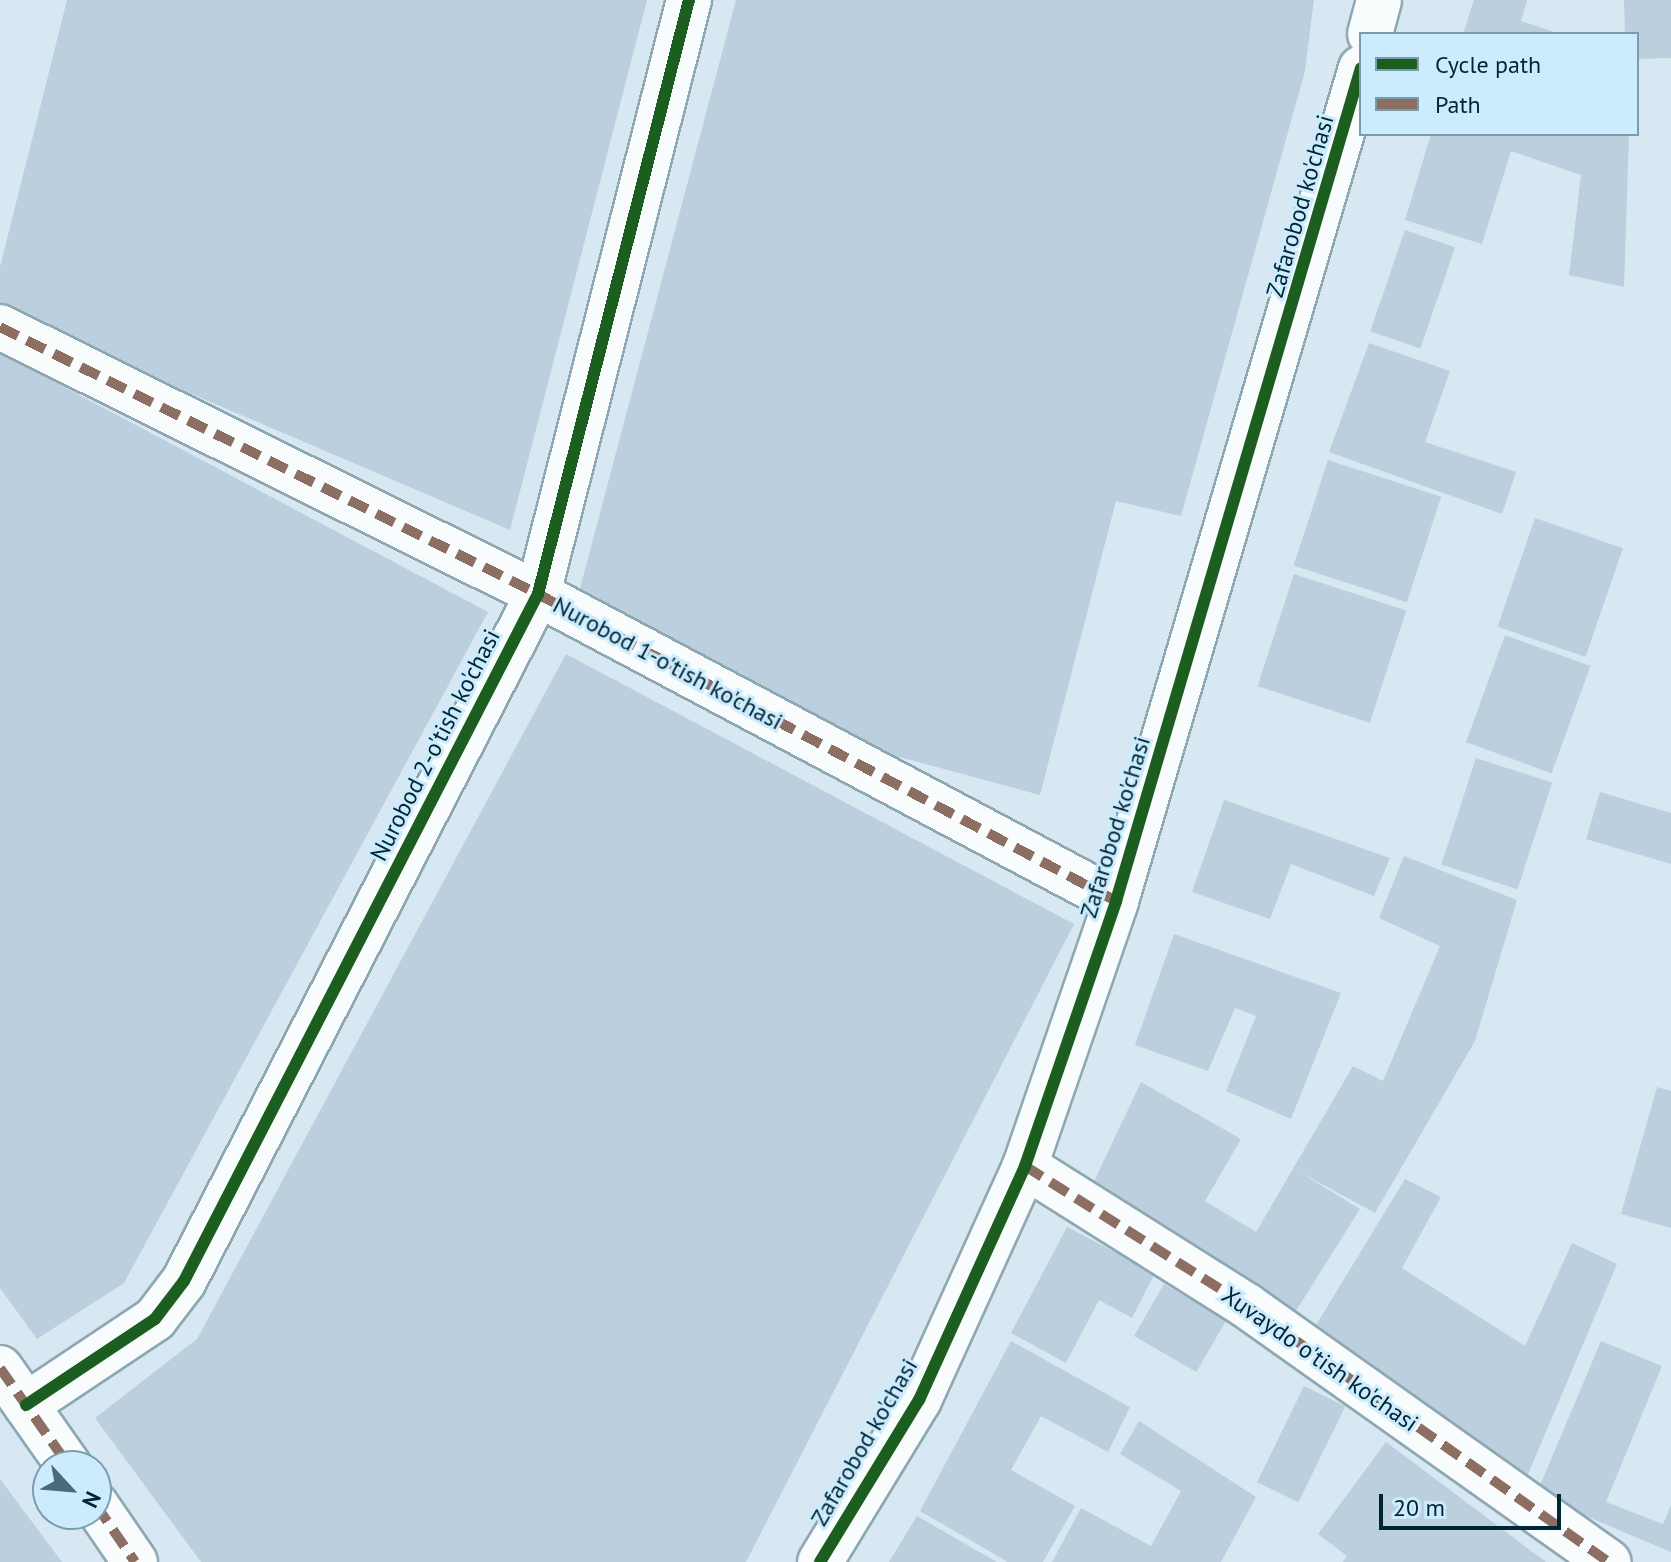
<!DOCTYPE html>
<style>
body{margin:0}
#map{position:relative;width:1671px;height:1562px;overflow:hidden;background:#d7e8f2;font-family:"PT Sans",sans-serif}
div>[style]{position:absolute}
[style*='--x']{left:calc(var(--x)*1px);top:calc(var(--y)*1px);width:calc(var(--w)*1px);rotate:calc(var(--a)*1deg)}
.building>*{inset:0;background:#bccfde;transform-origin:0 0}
.roads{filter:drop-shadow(2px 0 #8ea8b3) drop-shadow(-2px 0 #8ea8b3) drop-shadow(0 2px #8ea8b3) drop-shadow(0 -2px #8ea8b3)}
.minor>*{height:44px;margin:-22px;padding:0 22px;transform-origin:22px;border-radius:22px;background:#f9fcfd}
.tertiary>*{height:44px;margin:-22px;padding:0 22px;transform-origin:22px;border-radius:22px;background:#f9fcfd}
.quiet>*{height:10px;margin-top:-5px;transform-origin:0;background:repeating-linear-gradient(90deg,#8d6e63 0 20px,transparent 0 30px)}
.cycleway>*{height:12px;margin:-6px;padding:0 6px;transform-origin:6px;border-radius:6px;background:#1b5e20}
span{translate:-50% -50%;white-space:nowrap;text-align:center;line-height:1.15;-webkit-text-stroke:6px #ccecfd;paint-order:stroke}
.street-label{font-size:24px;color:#002636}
.legend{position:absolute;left:1359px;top:32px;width:280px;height:104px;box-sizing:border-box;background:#ccecfd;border:2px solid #7a9dad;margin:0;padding:10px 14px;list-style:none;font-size:24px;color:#002636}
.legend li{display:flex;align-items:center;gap:16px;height:40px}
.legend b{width:40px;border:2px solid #7a9dad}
.north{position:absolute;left:32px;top:1450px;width:80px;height:80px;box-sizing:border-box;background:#ccecfd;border:2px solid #7a9dad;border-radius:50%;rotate:116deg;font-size:22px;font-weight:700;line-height:32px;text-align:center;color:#002636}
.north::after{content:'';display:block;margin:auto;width:28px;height:36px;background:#4b6a78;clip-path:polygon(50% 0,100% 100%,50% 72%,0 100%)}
.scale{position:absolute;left:1379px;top:1494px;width:182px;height:36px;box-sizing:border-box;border:4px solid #002636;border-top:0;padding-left:10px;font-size:24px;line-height:28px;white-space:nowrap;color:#002636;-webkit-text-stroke:6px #ccecfd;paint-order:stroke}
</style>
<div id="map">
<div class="building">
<i style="clip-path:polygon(67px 0,647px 0,510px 530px,0 312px,0 267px)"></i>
<i style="clip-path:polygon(736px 0,1314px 0,1305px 71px,1181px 516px,1116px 501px,1040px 795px,833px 739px,578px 596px)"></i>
<i style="clip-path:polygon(1474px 0,1527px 0,1521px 21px,1560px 34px,1463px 34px)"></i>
<i style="clip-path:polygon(1624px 0,1671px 0,1671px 58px,1637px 59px,1637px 34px,1625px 34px)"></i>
<i style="clip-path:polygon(1431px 134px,1629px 134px,1624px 287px,1569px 275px,1581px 175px,1511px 151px,1482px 244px,1405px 220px)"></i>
<i style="left:1405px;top:230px;width:53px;height:107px;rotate:19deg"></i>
<i style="clip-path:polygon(1369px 343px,1450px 371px,1425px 442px,1516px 472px,1502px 514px,1329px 452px)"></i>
<i style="clip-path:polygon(0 353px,488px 612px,124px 1283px,37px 1339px,0 1288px)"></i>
<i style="left:1328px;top:460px;width:119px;height:111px;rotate:18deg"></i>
<i style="left:1535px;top:518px;width:93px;height:115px;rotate:19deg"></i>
<i style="left:1294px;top:574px;width:118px;height:118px;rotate:18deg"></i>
<i style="left:1505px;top:635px;width:91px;height:114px;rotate:20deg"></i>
<i style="clip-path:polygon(566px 654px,1074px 924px,746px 1562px,201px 1562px,95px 1418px,197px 1339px)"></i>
<i style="left:1476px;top:758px;width:80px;height:112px;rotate:18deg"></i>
<i style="clip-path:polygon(1600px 792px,1671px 813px,1671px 864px,1586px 839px)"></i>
<i style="clip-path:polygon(1224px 800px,1390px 858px,1374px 896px,1291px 864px,1270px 919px,1192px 892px)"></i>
<i style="clip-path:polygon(1404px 856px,1517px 900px,1475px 1041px,1375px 1213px,1298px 1171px,1360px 1209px,1289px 1322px,1089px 1192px,1141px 1082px,1241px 1139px,1205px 1201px,1256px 1232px,1353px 1066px,1383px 1081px,1440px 946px,1379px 918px)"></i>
<i style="clip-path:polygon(1174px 934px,1341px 993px,1291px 1119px,1226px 1091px,1256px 1016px,1235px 1008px,1208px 1071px,1135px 1045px)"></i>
<i style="clip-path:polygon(1657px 1087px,1671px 1091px,1671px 1228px,1621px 1214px)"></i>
<i style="clip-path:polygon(1405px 1179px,1441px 1197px,1402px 1268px,1525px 1346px,1572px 1243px,1617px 1264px,1526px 1479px,1310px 1335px)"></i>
<i style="clip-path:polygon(1067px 1227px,1155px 1273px,1132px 1318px,1099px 1300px,1066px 1363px,1011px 1333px)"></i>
<i style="left:1164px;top:1284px;width:72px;height:60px;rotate:30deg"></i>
<i style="clip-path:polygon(1011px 1341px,1130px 1407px,1108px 1452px,1041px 1416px,1011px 1470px,1075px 1506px,1043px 1562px,1008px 1562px,920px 1511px)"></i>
<i style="clip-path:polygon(1601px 1341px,1662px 1366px,1606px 1502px,1663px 1524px,1671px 1505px,1671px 1552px,1536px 1495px)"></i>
<i style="left:1304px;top:1386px;width:46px;height:107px;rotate:26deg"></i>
<i style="clip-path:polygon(1139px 1421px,1256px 1497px,1221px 1562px,1052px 1562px,1081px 1508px,1151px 1546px,1181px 1491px,1120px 1454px)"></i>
<i style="clip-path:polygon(1386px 1442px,1546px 1562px,1343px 1562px,1347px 1556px,1318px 1534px)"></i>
<i style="clip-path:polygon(0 1479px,62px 1562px,0 1562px)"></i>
<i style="clip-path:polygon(917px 1516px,997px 1562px,889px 1562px)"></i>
</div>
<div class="roads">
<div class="minor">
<i style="--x:0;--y:327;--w:601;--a:26.39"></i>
<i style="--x:538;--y:594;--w:654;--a:27.97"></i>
<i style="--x:1025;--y:1166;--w:262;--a:32.2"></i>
<i style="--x:1247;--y:1306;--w:443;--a:35.3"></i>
<i style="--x:0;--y:1368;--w:120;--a:54.9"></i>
<i style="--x:26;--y:1405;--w:155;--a:-33.7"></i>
<i style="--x:155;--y:1319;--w:48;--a:-52.7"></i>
<i style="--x:184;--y:1281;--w:773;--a:-62.74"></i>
<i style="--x:538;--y:594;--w:613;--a:-75.74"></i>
<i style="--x:96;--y:1505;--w:69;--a:55.6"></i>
</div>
<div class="tertiary">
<i style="--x:1370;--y:34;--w:35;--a:-75"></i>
<i style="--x:820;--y:1562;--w:190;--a:-58.6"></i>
<i style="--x:919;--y:1400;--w:257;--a:-65.6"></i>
<i style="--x:1025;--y:1166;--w:280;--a:-71"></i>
<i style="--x:1116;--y:901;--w:868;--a:-73.61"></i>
</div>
</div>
<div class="quiet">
<i style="--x:0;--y:327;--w:601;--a:26.39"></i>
<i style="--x:538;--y:594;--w:654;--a:27.97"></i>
<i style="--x:1025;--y:1166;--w:262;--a:32.2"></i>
<i style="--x:1247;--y:1306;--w:443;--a:35.3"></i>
<i style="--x:0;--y:1368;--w:120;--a:54.9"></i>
<i style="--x:96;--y:1505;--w:69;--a:55.6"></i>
</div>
<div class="cycleway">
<i style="--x:26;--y:1405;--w:155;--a:-33.7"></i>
<i style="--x:155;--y:1319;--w:48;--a:-52.7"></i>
<i style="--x:184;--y:1281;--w:773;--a:-62.74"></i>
<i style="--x:538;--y:594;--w:613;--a:-75.74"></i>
<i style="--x:820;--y:1562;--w:190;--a:-58.6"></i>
<i style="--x:919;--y:1400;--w:257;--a:-65.6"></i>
<i style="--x:1025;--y:1166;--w:280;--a:-71"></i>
<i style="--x:1116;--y:901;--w:868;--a:-73.61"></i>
</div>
<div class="street-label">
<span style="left:1300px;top:206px;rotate:-74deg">Zafarobod ko'chasi</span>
<span style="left:668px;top:663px;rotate:28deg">Nurobod 1-o'tish ko'chasi</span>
<span style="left:435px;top:745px;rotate:-63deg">Nurobod 2-o'tish ko'chasi</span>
<span style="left:1115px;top:827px;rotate:-73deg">Zafarobod ko'chasi</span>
<span style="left:1320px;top:1359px;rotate:35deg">Xuvaydo o'tish ko'chasi</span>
<span style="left:864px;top:1442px;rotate:-60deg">Zafarobod ko'chasi</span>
</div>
<ul class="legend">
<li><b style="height:10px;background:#1b5e20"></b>Cycle path</li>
<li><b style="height:10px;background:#8d6e63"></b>Path</li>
</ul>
<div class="north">N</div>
<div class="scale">20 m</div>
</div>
